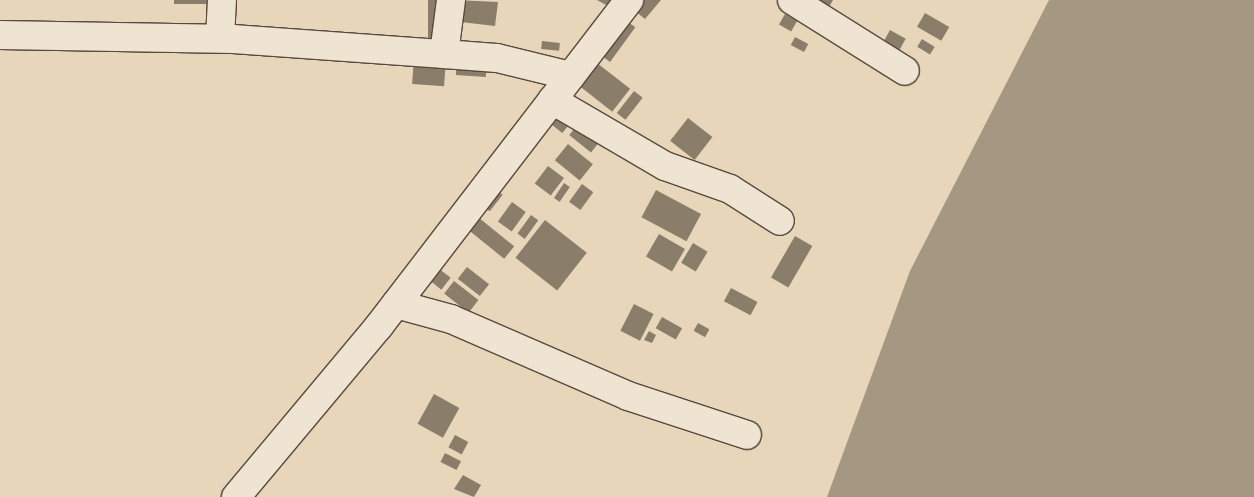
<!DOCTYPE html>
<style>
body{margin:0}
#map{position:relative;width:1254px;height:497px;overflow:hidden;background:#e7d6ba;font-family:"Sorts Mill Goudy",serif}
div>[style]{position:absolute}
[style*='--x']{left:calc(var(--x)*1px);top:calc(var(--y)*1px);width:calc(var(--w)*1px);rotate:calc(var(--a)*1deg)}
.water>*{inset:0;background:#a59782}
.building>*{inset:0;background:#8a7d6a;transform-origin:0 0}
.roads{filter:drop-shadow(1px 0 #564a3e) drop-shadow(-1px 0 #564a3e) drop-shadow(0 1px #564a3e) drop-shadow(0 -1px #564a3e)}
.minor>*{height:28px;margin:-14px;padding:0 14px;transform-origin:14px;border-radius:14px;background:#efe4d2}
span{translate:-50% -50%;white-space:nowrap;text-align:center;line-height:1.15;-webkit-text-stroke:4px #efe4d2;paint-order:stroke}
</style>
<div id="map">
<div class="water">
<i style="clip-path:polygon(1049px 0,1254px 0,1254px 497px,827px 497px,910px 271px)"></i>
</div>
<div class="building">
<i style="left:174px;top:0;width:43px;height:4px"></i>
<i style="left:428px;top:0;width:18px;height:42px"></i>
<i style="clip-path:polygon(455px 0,498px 2px,495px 26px,452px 21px)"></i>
<i style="clip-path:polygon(597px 0,612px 0,608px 6px)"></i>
<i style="clip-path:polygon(638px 0,661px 0,645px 19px,631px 8px)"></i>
<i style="clip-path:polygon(818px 0,833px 0,829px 7px)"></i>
<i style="left:925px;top:13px;width:28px;height:16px;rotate:30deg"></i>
<i style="left:785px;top:14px;width:14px;height:12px;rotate:30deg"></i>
<i style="left:624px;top:19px;width:14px;height:43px;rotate:36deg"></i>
<i style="left:890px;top:30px;width:18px;height:16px;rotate:29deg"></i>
<i style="left:795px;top:37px;width:15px;height:9px;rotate:28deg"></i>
<i style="left:922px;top:39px;width:15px;height:9px;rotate:32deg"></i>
<i style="left:542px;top:41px;width:18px;height:8px;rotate:6deg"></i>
<i style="left:414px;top:57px;width:32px;height:27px;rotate:4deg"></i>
<i style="left:457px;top:58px;width:30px;height:17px;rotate:4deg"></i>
<i style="left:597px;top:63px;width:42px;height:29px;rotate:38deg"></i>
<i style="left:634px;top:91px;width:11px;height:28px;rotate:38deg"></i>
<i style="left:561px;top:114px;width:13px;height:14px;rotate:39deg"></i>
<i style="left:688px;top:118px;width:31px;height:29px;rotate:38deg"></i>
<i style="left:578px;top:124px;width:28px;height:14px;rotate:39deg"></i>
<i style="left:568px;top:144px;width:32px;height:21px;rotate:39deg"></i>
<i style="left:548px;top:166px;width:20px;height:22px;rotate:37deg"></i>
<i style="left:564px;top:183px;width:7px;height:18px;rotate:34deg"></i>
<i style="left:582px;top:184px;width:14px;height:22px;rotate:36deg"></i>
<i style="left:494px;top:188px;width:11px;height:21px;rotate:38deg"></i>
<i style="left:656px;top:190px;width:51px;height:31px;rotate:28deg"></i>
<i style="left:512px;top:202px;width:17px;height:24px;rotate:36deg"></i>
<i style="left:473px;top:213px;width:53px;height:16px;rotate:39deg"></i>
<i style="left:531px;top:215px;width:9px;height:23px;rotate:36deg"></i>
<i style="left:545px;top:220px;width:53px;height:48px;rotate:38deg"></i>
<i style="left:659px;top:234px;width:30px;height:26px;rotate:30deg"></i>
<i style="left:795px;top:236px;width:20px;height:48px;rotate:30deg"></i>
<i style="left:693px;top:243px;width:17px;height:23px;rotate:31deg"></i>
<i style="left:467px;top:267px;width:28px;height:15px;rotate:38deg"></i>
<i style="left:438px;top:268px;width:16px;height:15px;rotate:38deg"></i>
<i style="left:454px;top:281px;width:31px;height:16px;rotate:38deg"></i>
<i style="left:731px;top:288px;width:30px;height:15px;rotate:28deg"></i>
<i style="left:634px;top:304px;width:22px;height:30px;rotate:27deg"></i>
<i style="left:662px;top:317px;width:23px;height:13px;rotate:29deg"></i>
<i style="left:698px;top:323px;width:13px;height:9px;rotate:29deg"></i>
<i style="clip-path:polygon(649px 331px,656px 335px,652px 343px,644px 340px)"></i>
<i style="left:434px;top:394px;width:29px;height:34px;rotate:29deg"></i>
<i style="left:455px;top:435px;width:15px;height:14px;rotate:28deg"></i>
<i style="left:445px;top:453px;width:18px;height:10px;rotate:27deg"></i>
<i style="clip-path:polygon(463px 475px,481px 485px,474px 497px,454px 489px)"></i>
</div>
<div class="roads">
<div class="minor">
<i style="--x:792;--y:0;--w:133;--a:32.1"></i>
<i style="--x:0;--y:35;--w:233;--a:1"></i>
<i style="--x:233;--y:39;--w:212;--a:4.1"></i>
<i style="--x:444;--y:54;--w:53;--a:4.3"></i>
<i style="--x:497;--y:58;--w:76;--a:13.7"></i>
<i style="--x:220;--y:38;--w:38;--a:-87"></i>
<i style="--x:444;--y:54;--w:54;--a:-82.6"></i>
<i style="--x:552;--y:100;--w:131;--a:30.3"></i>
<i style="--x:665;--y:166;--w:69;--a:19.5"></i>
<i style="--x:730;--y:189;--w:59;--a:32.6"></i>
<i style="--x:396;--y:304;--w:57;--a:15.3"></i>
<i style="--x:451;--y:319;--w:193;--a:23.5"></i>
<i style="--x:628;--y:396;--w:125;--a:18.1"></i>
<i style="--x:236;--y:497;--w:223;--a:-50.1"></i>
<i style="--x:379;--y:326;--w:411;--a:-52.5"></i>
</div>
</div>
</div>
